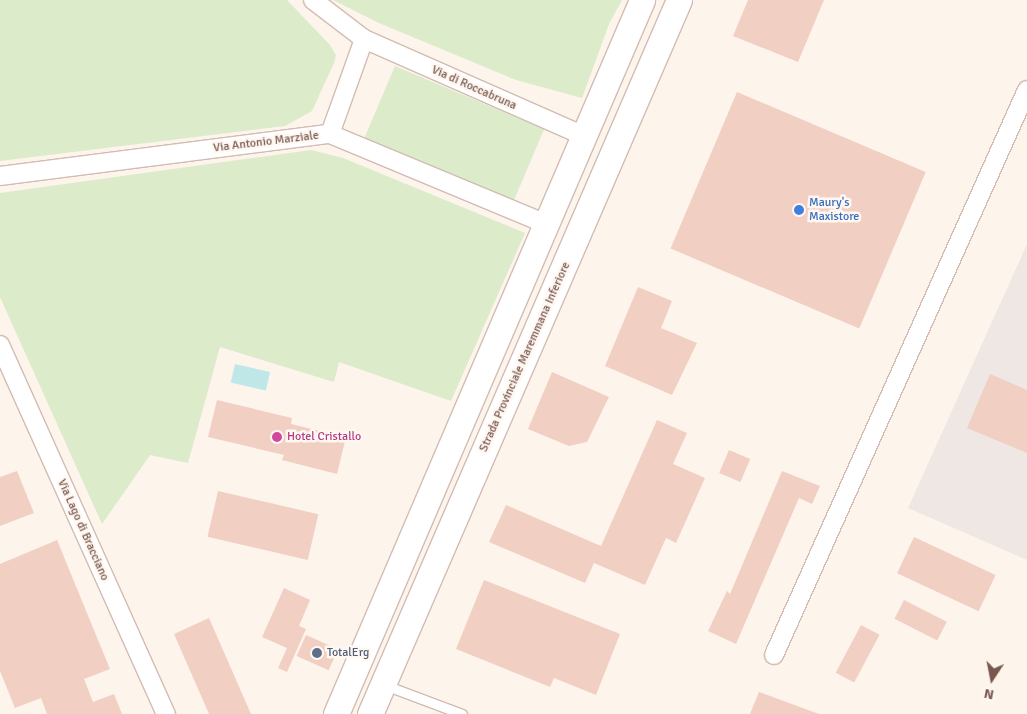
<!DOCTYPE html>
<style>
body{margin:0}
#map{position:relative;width:1027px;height:714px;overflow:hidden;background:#fdf4ec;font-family:Signika,sans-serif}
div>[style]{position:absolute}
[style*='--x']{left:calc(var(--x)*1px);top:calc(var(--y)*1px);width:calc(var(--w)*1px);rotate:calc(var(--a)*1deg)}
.industrial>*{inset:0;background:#eee7e4}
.green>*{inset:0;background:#dcebc9;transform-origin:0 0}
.water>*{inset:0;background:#bfe7e7;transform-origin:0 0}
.building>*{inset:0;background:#f2cfc3;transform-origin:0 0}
.roads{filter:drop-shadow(1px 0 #d2bcb3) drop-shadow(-1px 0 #d2bcb3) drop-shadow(0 1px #d2bcb3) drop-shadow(0 -1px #d2bcb3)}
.lane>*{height:9px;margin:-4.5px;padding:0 4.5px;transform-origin:4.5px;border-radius:4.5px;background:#fff}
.street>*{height:18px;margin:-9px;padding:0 9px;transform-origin:9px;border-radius:9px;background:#fff}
.secondary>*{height:25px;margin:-12.5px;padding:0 12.5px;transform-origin:12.5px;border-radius:12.5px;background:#fff}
.dots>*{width:14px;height:14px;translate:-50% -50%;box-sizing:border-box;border:2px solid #fff8f2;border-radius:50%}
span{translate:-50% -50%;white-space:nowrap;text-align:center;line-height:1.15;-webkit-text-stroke:5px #fff8f2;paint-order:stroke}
.street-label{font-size:12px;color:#78574e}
.shop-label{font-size:12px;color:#366cbe}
.left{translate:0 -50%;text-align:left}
.hotel-label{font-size:12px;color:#b23c85}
.service-label{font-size:12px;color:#4e5e75}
.north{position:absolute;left:967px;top:654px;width:50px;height:50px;-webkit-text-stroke:4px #fff8f2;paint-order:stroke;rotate:191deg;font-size:14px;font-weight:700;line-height:20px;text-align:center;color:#78574e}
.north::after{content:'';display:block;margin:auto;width:18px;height:22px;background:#78574e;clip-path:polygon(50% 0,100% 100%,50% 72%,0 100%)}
</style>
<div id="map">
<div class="industrial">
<i style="clip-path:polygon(1027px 244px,1027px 560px,908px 508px)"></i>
</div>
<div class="green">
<i style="clip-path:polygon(0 0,287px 0,330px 45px,336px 55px,334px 63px,312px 111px,285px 126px,0 161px)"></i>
<i style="clip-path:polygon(333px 0,622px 0,609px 24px,582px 98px,516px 80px,379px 23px)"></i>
<i style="left:395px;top:66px;width:162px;height:78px;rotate:23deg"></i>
<i style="clip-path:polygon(311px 150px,343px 158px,525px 233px,451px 401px,339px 362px,334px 382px,220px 347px,188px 463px,150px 455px,102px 524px,0 297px,0 193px)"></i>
</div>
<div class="water">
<i style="left:235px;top:364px;width:36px;height:19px;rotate:13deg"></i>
</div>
<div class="building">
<i style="clip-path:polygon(748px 0,824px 0,798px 62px,733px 36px)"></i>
<i style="left:737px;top:92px;width:205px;height:170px;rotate:23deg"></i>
<i style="clip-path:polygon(638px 287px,672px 301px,661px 328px,697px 343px,672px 395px,605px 366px)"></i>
<i style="clip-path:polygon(552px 372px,609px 397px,587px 442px,569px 446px,528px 429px)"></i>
<i style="clip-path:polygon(990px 374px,1027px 390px,1027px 453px,967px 428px)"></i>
<i style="clip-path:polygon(217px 400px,292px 418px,291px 424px,346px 437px,337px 474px,282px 460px,284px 455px,208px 437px)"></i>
<i style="clip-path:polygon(657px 420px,687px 433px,673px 464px,705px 478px,676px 543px,666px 538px,645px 585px,594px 563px,585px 583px,489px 542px,506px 505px,601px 546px)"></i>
<i style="left:729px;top:450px;width:23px;height:25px;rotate:23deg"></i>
<i style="clip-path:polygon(17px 471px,34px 513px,0 526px,0 477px)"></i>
<i style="clip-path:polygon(782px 471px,820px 486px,812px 504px,799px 498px,736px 644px,708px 631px,727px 591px,730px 594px)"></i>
<i style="left:218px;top:491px;width:103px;height:47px;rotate:13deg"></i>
<i style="left:914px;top:537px;width:90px;height:40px;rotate:25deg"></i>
<i style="clip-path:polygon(57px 540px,110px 669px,84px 679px,93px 702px,114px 694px,122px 714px,47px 714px,41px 698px,15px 708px,0 671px,0 564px)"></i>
<i style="clip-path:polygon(484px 580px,620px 634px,596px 695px,554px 678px,550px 687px,456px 649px)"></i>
<i style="clip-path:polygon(284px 588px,310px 600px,299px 626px,306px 629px,287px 672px,278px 668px,287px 648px,262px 637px)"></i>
<i style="left:904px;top:600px;width:48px;height:21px;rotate:27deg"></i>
<i style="clip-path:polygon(209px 618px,251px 714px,209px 714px,174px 634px)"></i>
<i style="left:861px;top:625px;width:21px;height:54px;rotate:28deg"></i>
<i style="left:306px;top:635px;width:35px;height:23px;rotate:24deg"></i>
<i style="clip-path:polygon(759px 692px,819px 714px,750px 714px)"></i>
</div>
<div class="roads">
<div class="lane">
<i style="--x:385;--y:685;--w:82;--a:20.6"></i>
</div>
<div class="street">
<i style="--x:313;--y:0;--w:64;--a:37.4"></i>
<i style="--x:364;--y:39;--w:240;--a:23.8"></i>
<i style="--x:330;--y:134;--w:101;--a:-70.3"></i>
<i style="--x:0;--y:176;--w:333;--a:-7.3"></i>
<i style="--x:330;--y:134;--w:234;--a:22.6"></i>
<i style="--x:0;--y:345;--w:405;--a:65.8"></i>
<i style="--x:774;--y:655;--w:619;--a:-65.88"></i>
</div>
<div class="secondary">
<i style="--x:336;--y:714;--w:777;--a:-66.8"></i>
<i style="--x:370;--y:714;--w:778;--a:-66.6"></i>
</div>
</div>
<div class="dots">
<i style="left:799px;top:210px;background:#3f7fe0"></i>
<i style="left:277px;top:437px;background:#d1479c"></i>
<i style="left:317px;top:653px;background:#5c6f8a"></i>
</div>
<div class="street-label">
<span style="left:474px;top:88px;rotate:24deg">Via di Roccabruna</span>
<span style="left:266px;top:142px;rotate:-7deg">Via Antonio Marziale</span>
<span style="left:525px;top:357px;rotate:-66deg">Strada Provinciale Maremmana Inferiore</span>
<span style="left:83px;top:530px;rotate:66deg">Via Lago di Bracciano</span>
</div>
<div class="shop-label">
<span class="left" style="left:809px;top:210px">Maury's<br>Maxistore</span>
</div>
<div class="hotel-label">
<span class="left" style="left:287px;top:437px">Hotel Cristallo</span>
</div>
<div class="service-label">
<span class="left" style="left:327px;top:653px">TotalErg</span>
</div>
<div class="north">N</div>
</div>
